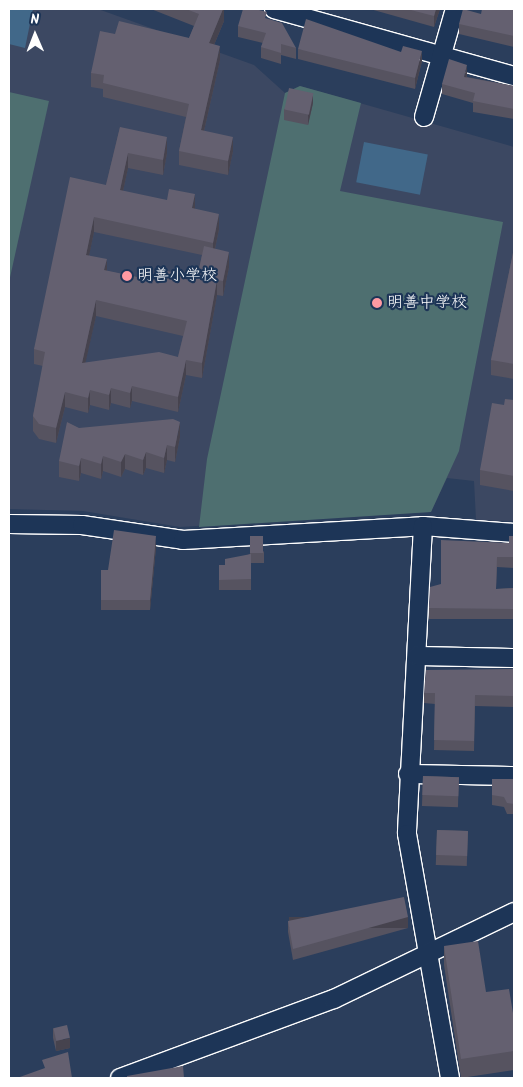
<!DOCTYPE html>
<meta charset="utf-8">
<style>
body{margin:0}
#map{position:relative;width:523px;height:1087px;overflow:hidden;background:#2b3e5c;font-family:Kalam,"Klee One",sans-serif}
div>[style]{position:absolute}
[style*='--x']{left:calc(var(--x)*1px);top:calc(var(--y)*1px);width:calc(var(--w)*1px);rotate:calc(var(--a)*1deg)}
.built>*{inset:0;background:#3c4862}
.green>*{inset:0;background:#4e6f70}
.water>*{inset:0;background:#416889;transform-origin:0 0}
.roads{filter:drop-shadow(1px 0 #fff) drop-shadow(-1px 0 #fff) drop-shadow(0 1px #fff) drop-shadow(0 -1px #fff)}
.minor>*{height:18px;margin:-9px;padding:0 9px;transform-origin:9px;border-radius:9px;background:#1d3557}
.wall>*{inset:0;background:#565360;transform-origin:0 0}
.shaded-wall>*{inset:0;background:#46434e;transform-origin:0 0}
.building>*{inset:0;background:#646070;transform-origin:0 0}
.dots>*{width:14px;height:14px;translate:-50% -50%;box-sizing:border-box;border:2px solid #1d3557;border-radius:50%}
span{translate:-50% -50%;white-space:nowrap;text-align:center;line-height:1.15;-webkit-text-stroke:4.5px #1d3557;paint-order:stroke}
.poi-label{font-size:16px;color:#fff}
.left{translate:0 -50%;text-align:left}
.frame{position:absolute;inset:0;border:10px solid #fff;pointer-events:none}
.north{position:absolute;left:10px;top:10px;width:50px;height:50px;-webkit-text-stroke:4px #1d3557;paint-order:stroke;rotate:359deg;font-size:14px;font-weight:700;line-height:20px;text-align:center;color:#fff}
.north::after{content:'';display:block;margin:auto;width:18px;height:22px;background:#fff;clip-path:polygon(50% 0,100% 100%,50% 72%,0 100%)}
</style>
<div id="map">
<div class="built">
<i style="clip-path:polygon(9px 9px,98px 9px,254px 65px,285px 93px,300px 86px,514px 147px,514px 521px,476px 520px,474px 481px,447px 478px,431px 512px,180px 527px,83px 511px,9px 509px)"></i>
</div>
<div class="green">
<i style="clip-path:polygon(300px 86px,361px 103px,340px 191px,503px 222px,459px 451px,431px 512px,199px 527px,207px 459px,285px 93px)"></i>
<i style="clip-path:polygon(9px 92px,49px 101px,9px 282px)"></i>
</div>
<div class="water">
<i style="clip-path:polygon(9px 9px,33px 9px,25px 48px,9px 44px)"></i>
<i style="left:364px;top:142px;width:65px;height:41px;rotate:11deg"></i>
</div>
<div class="roads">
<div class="minor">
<i style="--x:274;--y:9;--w:249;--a:15.6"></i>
<i style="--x:424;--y:117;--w:112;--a:-74"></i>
<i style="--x:9;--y:524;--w:73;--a:0.8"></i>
<i style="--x:82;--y:525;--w:102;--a:8.4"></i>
<i style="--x:183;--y:540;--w:240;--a:-3.3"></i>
<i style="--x:423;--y:526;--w:91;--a:4.4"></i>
<i style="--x:423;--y:526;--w:308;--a:93"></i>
<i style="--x:407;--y:834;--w:248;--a:80"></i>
<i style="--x:417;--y:656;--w:97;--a:1.2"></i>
<i style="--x:408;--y:774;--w:106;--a:1.1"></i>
<i style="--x:120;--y:1078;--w:228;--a:-20.3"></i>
<i style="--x:334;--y:999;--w:200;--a:-25.8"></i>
</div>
</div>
<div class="wall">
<i style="clip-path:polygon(151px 9px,224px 9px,224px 21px,214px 45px,220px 60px,204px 131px,233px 151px,228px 175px,179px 165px,179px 151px,186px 117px,103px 97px,103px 89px,91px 87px,91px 73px,115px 34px,189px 38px,194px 26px)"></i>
<i style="clip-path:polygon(370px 9px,440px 9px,434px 27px)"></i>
<i style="clip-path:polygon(514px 9px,514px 47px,459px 34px,459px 24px,481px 14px)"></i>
<i style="clip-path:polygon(267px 19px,296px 48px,296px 59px,281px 55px,281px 64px,261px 58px,261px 47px,263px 43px,238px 37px,238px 26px)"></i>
<i style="clip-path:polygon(298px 49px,422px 61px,415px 89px,298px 59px)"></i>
<i style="clip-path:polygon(467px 75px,467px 77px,514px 86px,514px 119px,473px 112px,473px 103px,442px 94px,442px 84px)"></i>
<i style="clip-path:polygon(313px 103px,308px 125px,284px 120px,284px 109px)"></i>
<i style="clip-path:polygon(evenodd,120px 127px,167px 153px,163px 175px,128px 168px,123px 191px,195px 209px,219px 229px,215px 249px,229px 267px,223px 296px,217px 295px,202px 378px,186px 375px,178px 412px,132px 401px,130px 408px,111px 403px,109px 410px,90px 405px,88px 413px,65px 407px,56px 443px,39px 439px,33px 431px,33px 416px,43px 366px,34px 364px,34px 349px,106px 185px,120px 127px,94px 232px,202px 255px,197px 278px,161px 282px,107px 271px,89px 255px,94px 232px,120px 127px,96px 316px,183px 336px,178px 357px,85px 363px,96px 316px)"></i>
<i style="clip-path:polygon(514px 248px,514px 379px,491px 375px,491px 360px)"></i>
<i style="clip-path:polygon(514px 400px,514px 491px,480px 485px,480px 470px,504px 405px)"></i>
<i style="clip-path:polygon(79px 428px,180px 437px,175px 462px,167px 460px,164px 473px,146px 468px,143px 475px,125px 469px,121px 477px,103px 471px,101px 479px,81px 473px,79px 481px,59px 477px,59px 461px)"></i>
<i style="clip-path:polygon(250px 536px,264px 552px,264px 563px,251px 563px,251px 590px,219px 590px,219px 565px,225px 565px,250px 554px)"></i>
<i style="clip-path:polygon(514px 536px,514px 568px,497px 567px,496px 589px,514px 588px,514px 619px,429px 619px,429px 608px,441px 584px,509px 543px)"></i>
<i style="clip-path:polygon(156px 547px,150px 610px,101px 610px,101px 570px,108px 570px)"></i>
<i style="clip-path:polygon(514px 669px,514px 707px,475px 706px,474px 751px,434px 750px,435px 704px,424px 703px,424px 693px)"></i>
<i style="left:423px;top:776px;width:36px;height:30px;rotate:2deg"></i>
<i style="clip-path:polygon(492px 779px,514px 779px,514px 814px,507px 814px,504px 807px,492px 805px)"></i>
<i style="left:437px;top:830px;width:31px;height:35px;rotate:2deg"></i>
<i style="clip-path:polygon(288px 921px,408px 928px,293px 960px,288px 932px)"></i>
<i style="clip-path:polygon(444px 946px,486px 992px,513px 1013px,514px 1013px,514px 1070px,461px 1078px,444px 965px)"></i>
<i style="clip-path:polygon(53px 1028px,70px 1048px,56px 1051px,53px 1038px)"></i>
</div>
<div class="shaded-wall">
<i style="clip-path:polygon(223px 9px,224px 9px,224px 21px,209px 57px,209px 43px)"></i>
<i style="clip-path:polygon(436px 9px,440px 9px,434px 27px,434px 16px)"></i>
<i style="clip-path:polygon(220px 46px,220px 60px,201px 144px,201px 130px)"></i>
<i style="clip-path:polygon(422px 51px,422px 61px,415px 89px,415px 78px)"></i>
<i style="clip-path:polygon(467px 65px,467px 75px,464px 87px,464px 77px)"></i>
<i style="clip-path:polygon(313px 93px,313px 103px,308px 125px,308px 114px)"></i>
<i style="clip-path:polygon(167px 137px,167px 153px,163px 175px,163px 160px)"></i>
<i style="clip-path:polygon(233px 137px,233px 151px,228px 175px,228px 161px)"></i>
<i style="clip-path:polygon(128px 153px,128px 168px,120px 205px,120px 190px)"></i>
<i style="clip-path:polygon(195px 194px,195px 209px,192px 208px)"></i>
<i style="clip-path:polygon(219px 214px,219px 229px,213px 258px,213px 243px)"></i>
<i style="clip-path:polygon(94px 217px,94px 232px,86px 270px,86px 255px)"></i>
<i style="clip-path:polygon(229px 252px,229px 267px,223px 296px,223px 281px)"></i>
<i style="clip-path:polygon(107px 259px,107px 274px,104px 270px)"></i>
<i style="clip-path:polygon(217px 280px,217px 295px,202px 378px,202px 363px)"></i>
<i style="clip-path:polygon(96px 300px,96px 316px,82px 378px,82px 363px)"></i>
<i style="clip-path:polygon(186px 360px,186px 375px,178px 412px,178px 397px)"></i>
<i style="clip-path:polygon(132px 386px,132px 401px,130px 408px,130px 393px)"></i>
<i style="clip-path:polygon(111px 388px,111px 403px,109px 410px,109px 395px)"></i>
<i style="clip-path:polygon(90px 390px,90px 405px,88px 413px,88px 398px)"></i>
<i style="clip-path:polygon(65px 392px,65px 407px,56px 443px,56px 428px)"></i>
<i style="clip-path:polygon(180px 422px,180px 437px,175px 462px,175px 447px)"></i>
<i style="clip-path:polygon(167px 445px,167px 460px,164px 473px,164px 458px)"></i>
<i style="clip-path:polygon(146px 452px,146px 468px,143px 475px,143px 460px)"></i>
<i style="clip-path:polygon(125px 454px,125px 469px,121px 477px,121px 462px)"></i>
<i style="clip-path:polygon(103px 456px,103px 471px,101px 479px,101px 464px)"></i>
<i style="clip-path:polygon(81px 458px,81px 473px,79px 481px,79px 466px)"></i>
<i style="clip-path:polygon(156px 536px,156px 547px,150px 610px,150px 600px)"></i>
<i style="left:408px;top:917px;width:11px;height:119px;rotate:90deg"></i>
<i style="clip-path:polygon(70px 1038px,70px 1048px,56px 1051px,56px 1041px)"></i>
</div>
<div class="building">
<i style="clip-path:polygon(186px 9px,223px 9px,209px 43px,220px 46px,201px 130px,233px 137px,228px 161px,179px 151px,189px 104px,103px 83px,104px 75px,91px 73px,100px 31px,115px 34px,119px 21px,189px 38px,199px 14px)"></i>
<i style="clip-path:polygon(243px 9px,255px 9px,267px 12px,265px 18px,282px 23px,296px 48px,281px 44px,281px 53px,261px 47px,266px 33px,238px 26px)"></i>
<i style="clip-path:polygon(407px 9px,436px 9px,434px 16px)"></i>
<i style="clip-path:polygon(463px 9px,481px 14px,482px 9px,514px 9px,514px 36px,459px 24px)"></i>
<i style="clip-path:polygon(306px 19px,401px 52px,403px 46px,422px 51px,415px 78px,298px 49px)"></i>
<i style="clip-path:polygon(449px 59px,467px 65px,464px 77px,514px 86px,514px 109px,473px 101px,475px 93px,442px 84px)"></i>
<i style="left:289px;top:88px;width:25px;height:22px;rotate:12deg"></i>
<i style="clip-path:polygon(evenodd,120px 127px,167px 137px,163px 160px,128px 153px,120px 190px,167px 200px,169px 189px,195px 194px,192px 208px,219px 214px,213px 243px,94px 217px,86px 255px,107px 259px,104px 270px,161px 282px,163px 270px,197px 278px,204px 246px,229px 252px,223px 281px,217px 280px,202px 363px,186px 360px,178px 397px,132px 386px,130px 393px,111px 388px,109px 395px,90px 390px,88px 398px,65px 392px,56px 428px,39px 424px,33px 416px,45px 352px,34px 349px,70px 177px,106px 185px,120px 127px,96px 300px,187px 321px,178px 357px,159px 352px,82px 363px,96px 300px)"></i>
<i style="clip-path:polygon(514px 248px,514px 364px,491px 360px)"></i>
<i style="clip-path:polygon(505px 399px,514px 400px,514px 476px,480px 470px,492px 403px,504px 405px)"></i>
<i style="clip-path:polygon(173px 419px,180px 422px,175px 447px,167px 445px,164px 458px,146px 452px,143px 460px,125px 454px,121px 462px,103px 456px,101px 464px,81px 458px,79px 466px,59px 461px,67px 422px,79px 428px)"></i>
<i style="clip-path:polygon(114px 530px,156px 536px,150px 600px,101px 600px,101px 570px,108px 570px)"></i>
<i style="left:250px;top:536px;width:13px;height:17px"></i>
<i style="clip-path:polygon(509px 536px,514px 536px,514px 557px,497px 557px,496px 589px,514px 588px,514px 609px,429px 608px,430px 587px,441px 584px,441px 540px,509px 543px)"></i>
<i style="clip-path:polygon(251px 554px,251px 579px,219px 580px,219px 565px,225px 565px,225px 559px)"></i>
<i style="clip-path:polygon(514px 669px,514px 696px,475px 695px,474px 741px,434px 740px,435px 693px,424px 693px,426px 670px)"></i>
<i style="left:423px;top:776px;width:36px;height:19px;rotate:2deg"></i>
<i style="clip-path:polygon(492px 779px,514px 779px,514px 804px,507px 803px,504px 797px,492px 795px)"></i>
<i style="left:437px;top:830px;width:31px;height:25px;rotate:2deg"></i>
<i style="clip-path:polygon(404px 897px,408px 917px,293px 949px,288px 921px)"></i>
<i style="clip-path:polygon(478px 941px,486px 992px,509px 989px,513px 1013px,514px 1013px,514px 1051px,461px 1059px,444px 946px)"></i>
<i style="left:67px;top:1025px;width:13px;height:14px;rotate:77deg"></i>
<i style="clip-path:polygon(68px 1052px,72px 1078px,17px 1078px,45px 1068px,42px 1060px)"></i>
<i style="clip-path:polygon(183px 1066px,184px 1078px,127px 1078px,127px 1076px)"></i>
</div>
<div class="dots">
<i style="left:127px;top:276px;background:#ff9aa2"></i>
<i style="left:377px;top:303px;background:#ff9aa2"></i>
</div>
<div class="poi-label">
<span class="left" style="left:137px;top:276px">明善小学校</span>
<span class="left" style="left:387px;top:303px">明善中学校</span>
</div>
<div class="frame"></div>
<div class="north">N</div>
</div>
